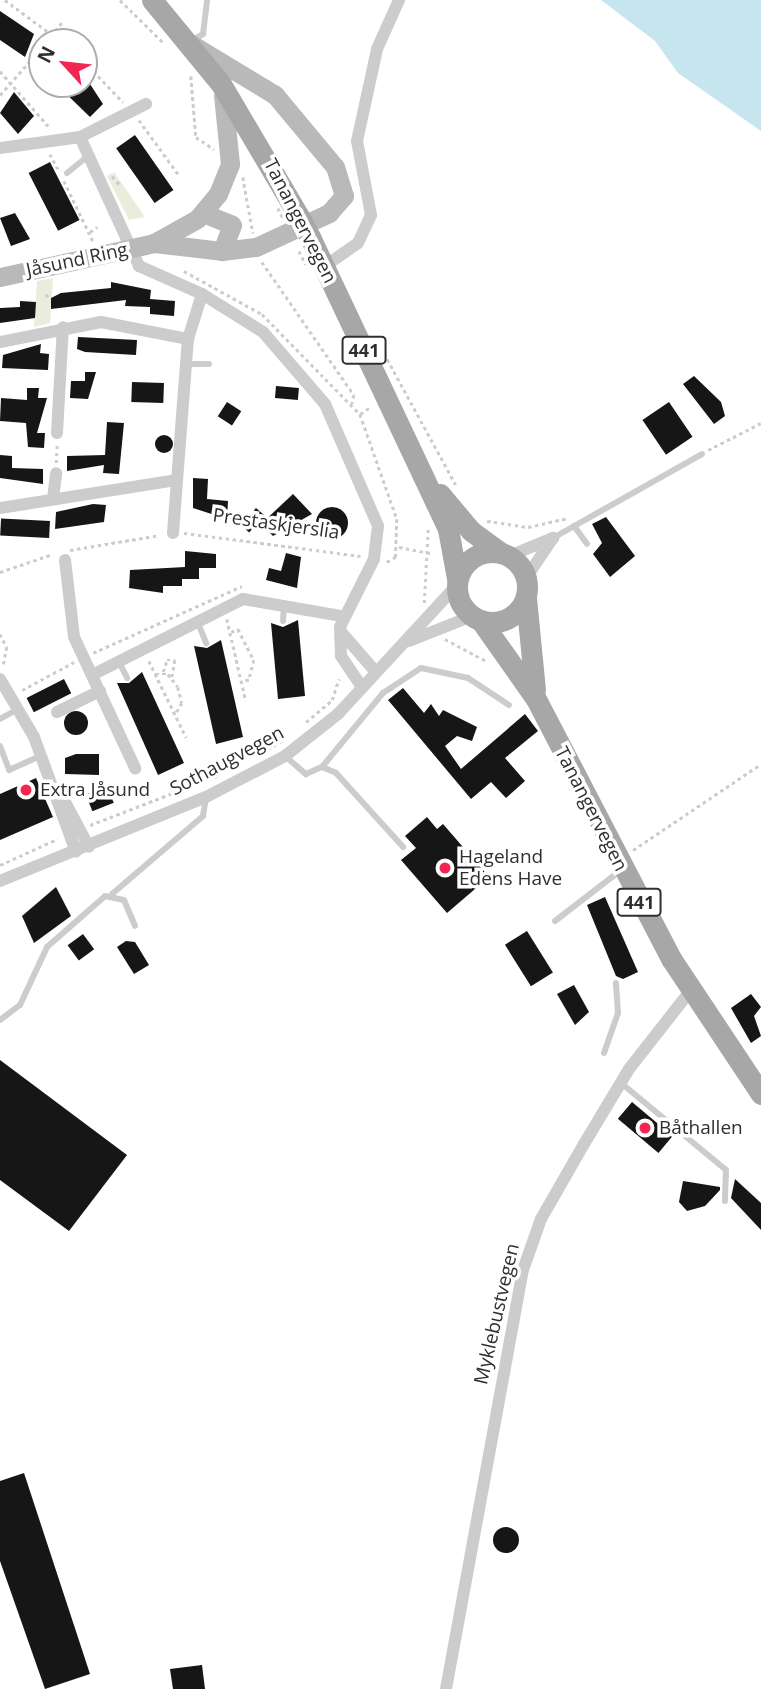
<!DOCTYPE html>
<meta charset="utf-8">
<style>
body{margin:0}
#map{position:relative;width:761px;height:1689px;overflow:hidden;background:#fff;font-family:"Open Sans",sans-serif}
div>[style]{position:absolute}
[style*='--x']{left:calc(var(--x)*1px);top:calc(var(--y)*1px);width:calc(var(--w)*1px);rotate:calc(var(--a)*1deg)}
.green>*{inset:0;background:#e8eddc}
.water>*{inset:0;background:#c7e5ee}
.building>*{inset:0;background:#161616;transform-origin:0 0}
.round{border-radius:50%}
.path>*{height:2.5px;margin-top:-1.25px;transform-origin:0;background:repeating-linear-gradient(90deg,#ccc 0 3.5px,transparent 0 7px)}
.service>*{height:6px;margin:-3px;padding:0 3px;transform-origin:3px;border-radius:3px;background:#ccc}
.minor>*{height:12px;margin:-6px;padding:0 6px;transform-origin:6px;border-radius:6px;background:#ccc}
.secondary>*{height:19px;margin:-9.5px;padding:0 9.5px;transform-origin:9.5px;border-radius:9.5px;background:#b9b9b9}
.primary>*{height:21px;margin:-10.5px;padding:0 10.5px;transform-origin:10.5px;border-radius:10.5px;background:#a7a7a7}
.primary>.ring{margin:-10.5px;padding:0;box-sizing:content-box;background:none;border:21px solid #a7a7a7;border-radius:50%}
.path-bridge>*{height:2.5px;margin-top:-1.25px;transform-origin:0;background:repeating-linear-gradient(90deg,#ccc 0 3.5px,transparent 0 7px)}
.primary-bridge>*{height:21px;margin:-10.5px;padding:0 10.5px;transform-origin:10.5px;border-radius:10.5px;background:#a7a7a7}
.dots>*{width:19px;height:19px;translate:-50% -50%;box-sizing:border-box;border:4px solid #fff;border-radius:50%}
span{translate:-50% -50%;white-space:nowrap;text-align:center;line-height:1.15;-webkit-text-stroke:7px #fff;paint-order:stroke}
.shield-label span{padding:2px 5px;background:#fff;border:2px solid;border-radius:5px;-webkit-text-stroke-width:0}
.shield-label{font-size:18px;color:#2f2f2f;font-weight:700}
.street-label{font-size:19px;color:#2f2f2f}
.poi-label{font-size:19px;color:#2f2f2f}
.left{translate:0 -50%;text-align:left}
.north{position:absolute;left:28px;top:28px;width:70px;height:70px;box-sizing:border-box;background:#fff;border:2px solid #acacac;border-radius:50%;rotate:297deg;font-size:19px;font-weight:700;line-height:28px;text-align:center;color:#2f2f2f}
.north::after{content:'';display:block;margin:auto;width:24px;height:32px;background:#f12652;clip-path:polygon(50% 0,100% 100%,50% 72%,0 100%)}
</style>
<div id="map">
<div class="green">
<i style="clip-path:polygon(114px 172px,145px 217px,129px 220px,107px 176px)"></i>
<i style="clip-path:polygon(53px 278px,50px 323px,34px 327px,37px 281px)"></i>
</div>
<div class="water">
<i style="clip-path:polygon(601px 0,761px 0,761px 131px,678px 73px,655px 41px)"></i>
</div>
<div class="building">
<i style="clip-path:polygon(0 11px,34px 34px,25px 57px,0 40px)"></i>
<i style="clip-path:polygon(56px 84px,90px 84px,103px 104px,90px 117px)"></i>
<i style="clip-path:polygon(14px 92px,34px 116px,18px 134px,0 113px)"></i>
<i style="left:135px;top:135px;width:67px;height:23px;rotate:55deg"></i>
<i style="left:50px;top:162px;width:65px;height:24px;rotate:63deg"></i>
<i style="clip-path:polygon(15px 213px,30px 239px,11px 246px,0 218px)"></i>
<i style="clip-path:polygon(111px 282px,151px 290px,150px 299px,175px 301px,174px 316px,150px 314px,150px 307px,125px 306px,126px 300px,51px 309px,51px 298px,61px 293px,111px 288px)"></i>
<i style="clip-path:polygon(20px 301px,36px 302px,35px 318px,0 323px,0 308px,20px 307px)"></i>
<i style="clip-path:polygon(78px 337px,137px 340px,136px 355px,85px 352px,77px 349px)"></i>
<i style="clip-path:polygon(41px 344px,40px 353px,49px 354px,48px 370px,2px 368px,3px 355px)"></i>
<i style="clip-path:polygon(85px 372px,96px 372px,88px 399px,70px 398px,71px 381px,85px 381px)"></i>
<i style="clip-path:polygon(694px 376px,721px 402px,725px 416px,714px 424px,683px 384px)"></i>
<i style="left:132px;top:382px;width:32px;height:20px;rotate:2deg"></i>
<i style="left:276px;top:386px;width:23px;height:12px;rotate:5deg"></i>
<i style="clip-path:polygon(27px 388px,39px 388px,38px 398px,47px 398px,37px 433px,45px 433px,44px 448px,28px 447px,26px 423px,0 421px,1px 398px,27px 400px)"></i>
<i style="left:227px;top:402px;width:17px;height:17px;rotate:33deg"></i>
<i style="left:669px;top:402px;width:42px;height:32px;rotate:56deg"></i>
<i style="clip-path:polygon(107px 422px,124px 423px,119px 474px,103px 473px,104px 465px,67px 471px,67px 456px,105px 455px)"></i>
<i class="round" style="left:155px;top:435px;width:18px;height:18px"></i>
<i style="clip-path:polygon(0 455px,12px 456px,12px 468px,43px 469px,43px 484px,0 478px)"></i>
<i style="clip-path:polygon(193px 478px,208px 479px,207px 499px,228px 501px,227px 519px,193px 508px)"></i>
<i style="clip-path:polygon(293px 494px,312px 514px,273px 536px,261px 524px)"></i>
<i style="clip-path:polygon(93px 504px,106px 505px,104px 522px,55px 529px,56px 512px)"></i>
<i class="round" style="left:316px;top:507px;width:32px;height:32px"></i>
<i style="left:256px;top:508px;width:11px;height:23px;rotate:41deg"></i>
<i style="clip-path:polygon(606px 517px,635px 556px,610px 577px,593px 554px,602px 543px,592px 524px)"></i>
<i style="left:50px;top:521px;width:17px;height:49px;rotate:93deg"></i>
<i style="clip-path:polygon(185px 551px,216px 554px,216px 568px,199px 568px,199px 579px,182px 579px,182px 586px,163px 586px,163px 593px,129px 588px,130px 570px,185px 567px)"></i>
<i style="clip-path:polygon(286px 553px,301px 557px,297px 588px,266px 580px,269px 568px,281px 571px)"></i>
<i style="clip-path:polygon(298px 620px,305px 696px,278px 699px,271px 623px,283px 627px)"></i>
<i style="clip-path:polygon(221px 640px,243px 737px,216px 744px,194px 646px,207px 648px)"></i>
<i style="clip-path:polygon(142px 672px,184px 763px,158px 775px,117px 683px,129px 683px)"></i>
<i style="left:64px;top:679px;width:16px;height:42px;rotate:63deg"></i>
<i style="clip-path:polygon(403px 688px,424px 713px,431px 704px,439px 716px,443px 710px,477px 727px,472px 741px,457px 736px,445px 746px,461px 769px,525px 714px,538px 731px,505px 758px,525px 781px,506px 798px,491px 782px,471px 799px,388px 700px)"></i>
<i class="round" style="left:64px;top:711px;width:24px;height:24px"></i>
<i style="clip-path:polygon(76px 754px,99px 754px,99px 775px,65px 774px,65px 758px)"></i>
<i style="clip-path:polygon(36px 778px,53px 817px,0 840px,0 794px)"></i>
<i style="left:107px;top:786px;width:18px;height:23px;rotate:68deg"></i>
<i style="clip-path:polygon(427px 817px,437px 829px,443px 824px,489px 877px,447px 913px,401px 860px,416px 848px,405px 836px)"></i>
<i style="clip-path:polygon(56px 887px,71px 916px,34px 943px,22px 916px)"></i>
<i style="clip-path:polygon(605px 897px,638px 972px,623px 979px,616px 976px,587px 905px)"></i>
<i style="left:527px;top:931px;width:49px;height:26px;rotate:58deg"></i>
<i style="left:83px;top:934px;width:19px;height:19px;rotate:54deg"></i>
<i style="clip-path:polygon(126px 941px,135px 942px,149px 965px,134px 974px,117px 947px)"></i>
<i style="clip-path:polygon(574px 985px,589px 1012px,575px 1025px,557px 994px)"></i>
<i style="clip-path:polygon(751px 994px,761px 1007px,754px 1016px,761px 1036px,751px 1043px,731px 1008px)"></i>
<i style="clip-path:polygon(0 1060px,127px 1155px,69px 1231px,0 1180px)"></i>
<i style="left:632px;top:1102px;width:53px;height:22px;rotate:40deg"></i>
<i style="clip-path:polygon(735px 1179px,761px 1203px,761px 1230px,731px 1198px)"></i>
<i style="clip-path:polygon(683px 1181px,720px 1187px,720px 1190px,705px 1206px,687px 1211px,679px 1202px)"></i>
<i style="clip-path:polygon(24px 1473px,90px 1674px,45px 1689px,0 1561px,0 1481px)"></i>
<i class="round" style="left:493px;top:1527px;width:26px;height:26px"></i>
<i style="clip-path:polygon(202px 1665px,205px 1689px,173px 1689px,170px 1669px)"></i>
</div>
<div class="path">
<i style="--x:5;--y:0;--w:71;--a:36.4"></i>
<i style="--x:120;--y:0;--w:63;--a:44.4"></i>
<i style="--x:46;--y:42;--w:28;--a:-51"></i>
<i style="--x:84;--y:61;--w:57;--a:46.4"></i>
<i style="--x:0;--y:71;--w:77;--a:48.7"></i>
<i style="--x:191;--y:76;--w:61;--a:85.3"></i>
<i style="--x:196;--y:137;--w:22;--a:34"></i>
<i style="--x:0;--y:95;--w:64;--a:-48.8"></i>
<i style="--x:139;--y:120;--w:67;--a:54.2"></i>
<i style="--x:50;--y:154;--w:17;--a:62"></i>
<i style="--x:112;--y:176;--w:13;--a:48"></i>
<i style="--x:243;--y:177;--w:57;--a:79.9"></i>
<i style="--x:64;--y:181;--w:67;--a:64.2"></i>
<i style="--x:90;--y:232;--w:9;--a:-36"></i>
<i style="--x:262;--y:262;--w:162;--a:55.3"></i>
<i style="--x:354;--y:395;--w:9;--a:103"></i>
<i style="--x:184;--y:271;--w:89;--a:28.9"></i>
<i style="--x:262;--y:314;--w:140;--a:45.6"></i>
<i style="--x:360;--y:414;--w:111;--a:70.6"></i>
<i style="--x:397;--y:519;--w:38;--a:92"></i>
<i style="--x:396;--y:557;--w:12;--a:149"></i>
<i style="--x:46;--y:294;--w:6;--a:59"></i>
<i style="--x:384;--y:353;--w:150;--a:61.4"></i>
<i style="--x:360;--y:414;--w:14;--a:-34"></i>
<i style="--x:708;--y:450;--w:59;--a:-27"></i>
<i style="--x:56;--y:463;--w:18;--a:-87"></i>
<i style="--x:487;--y:521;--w:41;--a:8.3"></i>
<i style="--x:528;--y:527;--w:41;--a:-12.7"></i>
<i style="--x:184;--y:533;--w:178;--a:7.4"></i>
<i style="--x:399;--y:547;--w:32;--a:11"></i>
<i style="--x:70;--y:550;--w:91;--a:-9.5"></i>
<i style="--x:0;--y:572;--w:56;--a:-18.8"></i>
<i style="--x:424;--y:603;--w:75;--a:-86.9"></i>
<i style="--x:227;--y:619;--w:84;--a:77"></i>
<i style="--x:231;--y:632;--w:8;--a:-23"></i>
<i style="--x:238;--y:629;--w:35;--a:63"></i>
<i style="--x:254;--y:660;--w:21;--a:104"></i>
<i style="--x:249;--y:680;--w:8;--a:166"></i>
<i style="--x:0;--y:634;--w:15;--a:62"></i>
<i style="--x:7;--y:647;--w:20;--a:101"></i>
<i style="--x:445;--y:639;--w:49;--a:28.1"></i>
<i style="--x:93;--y:653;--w:163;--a:-24.2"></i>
<i style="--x:149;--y:661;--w:85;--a:64"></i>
<i style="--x:163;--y:672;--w:13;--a:-72"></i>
<i style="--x:167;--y:660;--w:8;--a:0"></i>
<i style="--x:175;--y:660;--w:17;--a:100"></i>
<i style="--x:155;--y:674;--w:13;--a:0"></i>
<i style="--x:168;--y:674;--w:16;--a:52"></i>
<i style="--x:178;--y:687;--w:16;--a:76"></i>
<i style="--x:182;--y:703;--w:14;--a:120"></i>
<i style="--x:22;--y:690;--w:59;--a:-28.3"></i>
<i style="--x:306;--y:722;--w:34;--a:-40"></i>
<i style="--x:332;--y:700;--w:22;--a:-72"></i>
<i style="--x:261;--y:753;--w:28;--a:-30"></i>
<i style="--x:90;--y:825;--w:136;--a:-21.1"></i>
<i style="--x:633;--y:850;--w:154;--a:-33.9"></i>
<i style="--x:0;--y:865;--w:63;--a:-24.5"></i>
</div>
<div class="service">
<i style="--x:193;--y:40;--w:12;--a:-31"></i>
<i style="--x:203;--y:34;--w:34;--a:-83"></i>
<i style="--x:67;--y:173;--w:27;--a:-39"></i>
<i style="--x:187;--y:364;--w:22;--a:0"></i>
<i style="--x:574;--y:526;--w:22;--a:54"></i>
<i style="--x:553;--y:538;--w:171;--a:-29.4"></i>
<i style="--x:283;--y:621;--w:15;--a:-86"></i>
<i style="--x:198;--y:623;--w:22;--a:68"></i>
<i style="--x:119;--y:662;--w:18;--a:63"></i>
<i style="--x:0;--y:719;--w:21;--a:-29"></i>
<i style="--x:0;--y:746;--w:26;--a:69"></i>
<i style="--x:9;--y:770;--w:36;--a:-24"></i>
<i style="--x:285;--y:756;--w:28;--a:41"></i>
<i style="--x:306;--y:774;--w:17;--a:-24"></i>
<i style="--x:322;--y:767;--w:15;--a:23"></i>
<i style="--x:336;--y:773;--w:100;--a:47.8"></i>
<i style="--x:322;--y:767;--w:96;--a:-50.5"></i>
<i style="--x:383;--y:693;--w:45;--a:-33.3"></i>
<i style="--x:421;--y:668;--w:48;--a:12"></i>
<i style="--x:468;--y:678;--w:49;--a:33.4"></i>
<i style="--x:112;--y:894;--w:120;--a:-40.6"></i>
<i style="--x:203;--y:816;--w:19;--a:-81"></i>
<i style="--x:555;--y:921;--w:82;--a:-37.6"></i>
<i style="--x:0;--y:1020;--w:25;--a:-37"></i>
<i style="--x:20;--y:1005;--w:64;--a:-65"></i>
<i style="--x:47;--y:947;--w:77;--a:-41.3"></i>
<i style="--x:105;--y:896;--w:19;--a:12"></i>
<i style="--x:124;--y:900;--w:28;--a:67"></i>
<i style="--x:604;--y:1053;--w:42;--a:-70.7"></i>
<i style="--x:618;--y:1013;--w:30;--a:-94"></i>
<i style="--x:621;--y:1083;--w:136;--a:39.6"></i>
<i style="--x:726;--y:1170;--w:31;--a:92"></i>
</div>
<div class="minor">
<i style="--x:80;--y:137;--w:74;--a:-26.6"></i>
<i style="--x:0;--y:148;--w:81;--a:-7.8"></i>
<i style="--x:80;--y:137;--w:142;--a:65.4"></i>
<i style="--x:139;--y:266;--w:69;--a:24"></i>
<i style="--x:202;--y:294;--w:72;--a:31.9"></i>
<i style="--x:263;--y:332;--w:95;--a:49.3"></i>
<i style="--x:325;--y:404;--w:133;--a:66.5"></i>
<i style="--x:378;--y:526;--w:33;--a:97"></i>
<i style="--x:374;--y:559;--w:76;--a:116.6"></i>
<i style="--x:340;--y:627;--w:29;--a:88"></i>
<i style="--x:341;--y:656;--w:36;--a:56"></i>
<i style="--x:325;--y:266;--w:40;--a:-34.9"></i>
<i style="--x:358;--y:243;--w:31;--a:-65"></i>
<i style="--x:371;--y:215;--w:75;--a:-100.7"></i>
<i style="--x:357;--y:141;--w:94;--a:-77.7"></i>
<i style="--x:377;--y:49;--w:54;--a:-65.8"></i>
<i style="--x:0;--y:342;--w:103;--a:-11.2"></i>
<i style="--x:101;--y:322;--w:89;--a:11.1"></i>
<i style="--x:57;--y:433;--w:106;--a:-86.8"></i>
<i style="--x:53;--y:499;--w:26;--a:-83"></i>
<i style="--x:0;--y:508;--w:178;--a:-9"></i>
<i style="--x:173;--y:533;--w:195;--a:-85.6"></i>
<i style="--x:188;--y:339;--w:47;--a:-72.7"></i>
<i style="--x:509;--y:556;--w:48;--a:-22.2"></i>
<i style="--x:65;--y:560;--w:78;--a:83.3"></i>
<i style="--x:74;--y:637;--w:145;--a:65"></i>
<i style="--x:526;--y:578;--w:48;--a:-56"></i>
<i style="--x:342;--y:633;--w:49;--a:49.1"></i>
<i style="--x:409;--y:641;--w:68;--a:-21.6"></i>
<i style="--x:94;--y:674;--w:167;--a:-26.7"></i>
<i style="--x:243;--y:599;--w:99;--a:9.8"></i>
<i style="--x:0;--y:679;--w:67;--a:59.6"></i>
<i style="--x:34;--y:737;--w:122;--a:69.9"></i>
<i style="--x:57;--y:712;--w:48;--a:-26"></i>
<i style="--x:64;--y:800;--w:53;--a:62"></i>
<i style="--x:0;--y:881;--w:222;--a:-22.2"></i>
<i style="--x:206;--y:797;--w:89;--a:-27.4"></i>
<i style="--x:285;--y:756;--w:68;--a:-38.4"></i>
<i style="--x:338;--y:714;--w:174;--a:-47.3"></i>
<i style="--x:446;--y:1689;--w:426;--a:-79.6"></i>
<i style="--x:523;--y:1270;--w:54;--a:-70.6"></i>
<i style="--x:541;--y:1219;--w:86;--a:-60.2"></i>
<i style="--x:584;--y:1144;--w:87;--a:-59"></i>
<i style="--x:629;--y:1069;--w:100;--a:-51.9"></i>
</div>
<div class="secondary">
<i style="--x:203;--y:213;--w:31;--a:22"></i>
<i style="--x:232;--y:225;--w:28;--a:111"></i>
<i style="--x:154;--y:243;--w:68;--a:6.7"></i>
<i style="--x:222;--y:251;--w:34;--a:-7"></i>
<i style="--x:256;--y:247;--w:81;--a:-25"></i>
<i style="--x:329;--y:213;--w:23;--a:-49"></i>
<i style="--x:344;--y:196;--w:30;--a:-107"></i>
<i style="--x:335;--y:167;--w:94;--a:-129.8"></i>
<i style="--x:275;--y:95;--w:100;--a:-148.8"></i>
<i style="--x:0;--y:277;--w:158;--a:-12.4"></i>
<i style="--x:154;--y:243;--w:49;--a:-29.2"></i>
<i style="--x:197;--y:219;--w:33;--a:-50"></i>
<i style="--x:218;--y:194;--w:32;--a:-68"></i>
<i style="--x:230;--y:164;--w:69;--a:-95.8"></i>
</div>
<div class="primary">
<i style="--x:152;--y:0;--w:109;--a:50.6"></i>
<i style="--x:221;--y:84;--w:158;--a:59.5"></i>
<i style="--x:311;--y:239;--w:321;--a:64.7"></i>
<i style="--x:448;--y:529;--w:50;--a:79.6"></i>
<i style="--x:440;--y:494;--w:48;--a:50"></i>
<i style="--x:471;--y:531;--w:37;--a:36"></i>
<i class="ring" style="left:457px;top:552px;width:49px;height:49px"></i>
<i style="--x:526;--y:598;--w:92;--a:84.4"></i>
<i style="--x:481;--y:621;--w:95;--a:54.8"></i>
<i style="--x:536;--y:699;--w:294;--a:62.5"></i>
<i style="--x:672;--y:960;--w:161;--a:56.4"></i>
</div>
<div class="path-bridge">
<i style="--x:278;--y:208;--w:13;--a:63"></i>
<i style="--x:299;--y:251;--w:15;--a:62"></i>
</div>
<div class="primary-bridge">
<i style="--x:301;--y:220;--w:21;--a:62"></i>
</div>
<div class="dots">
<i style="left:26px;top:790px;background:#f12652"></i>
<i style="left:445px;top:868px;background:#f12652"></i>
<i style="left:645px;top:1128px;background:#f12652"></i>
</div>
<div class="shield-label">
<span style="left:364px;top:350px">441</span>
<span style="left:639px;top:902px">441</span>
</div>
<div class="street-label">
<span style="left:300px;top:221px;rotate:63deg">Tanangervegen</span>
<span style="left:77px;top:260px;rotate:-12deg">Jåsund Ring</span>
<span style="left:276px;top:524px;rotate:8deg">Prestaskjerslia</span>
<span style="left:227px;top:761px;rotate:-28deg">Sothaugvegen</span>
<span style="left:591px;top:809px;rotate:63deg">Tanangervegen</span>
<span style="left:497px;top:1314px;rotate:-77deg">Myklebustvegen</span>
</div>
<div class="poi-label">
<span class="left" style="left:40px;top:790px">Extra Jåsund</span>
<span class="left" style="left:459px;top:868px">Hageland<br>Edens Have</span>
<span class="left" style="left:659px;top:1128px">Båthallen</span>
</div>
<div class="north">N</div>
</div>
